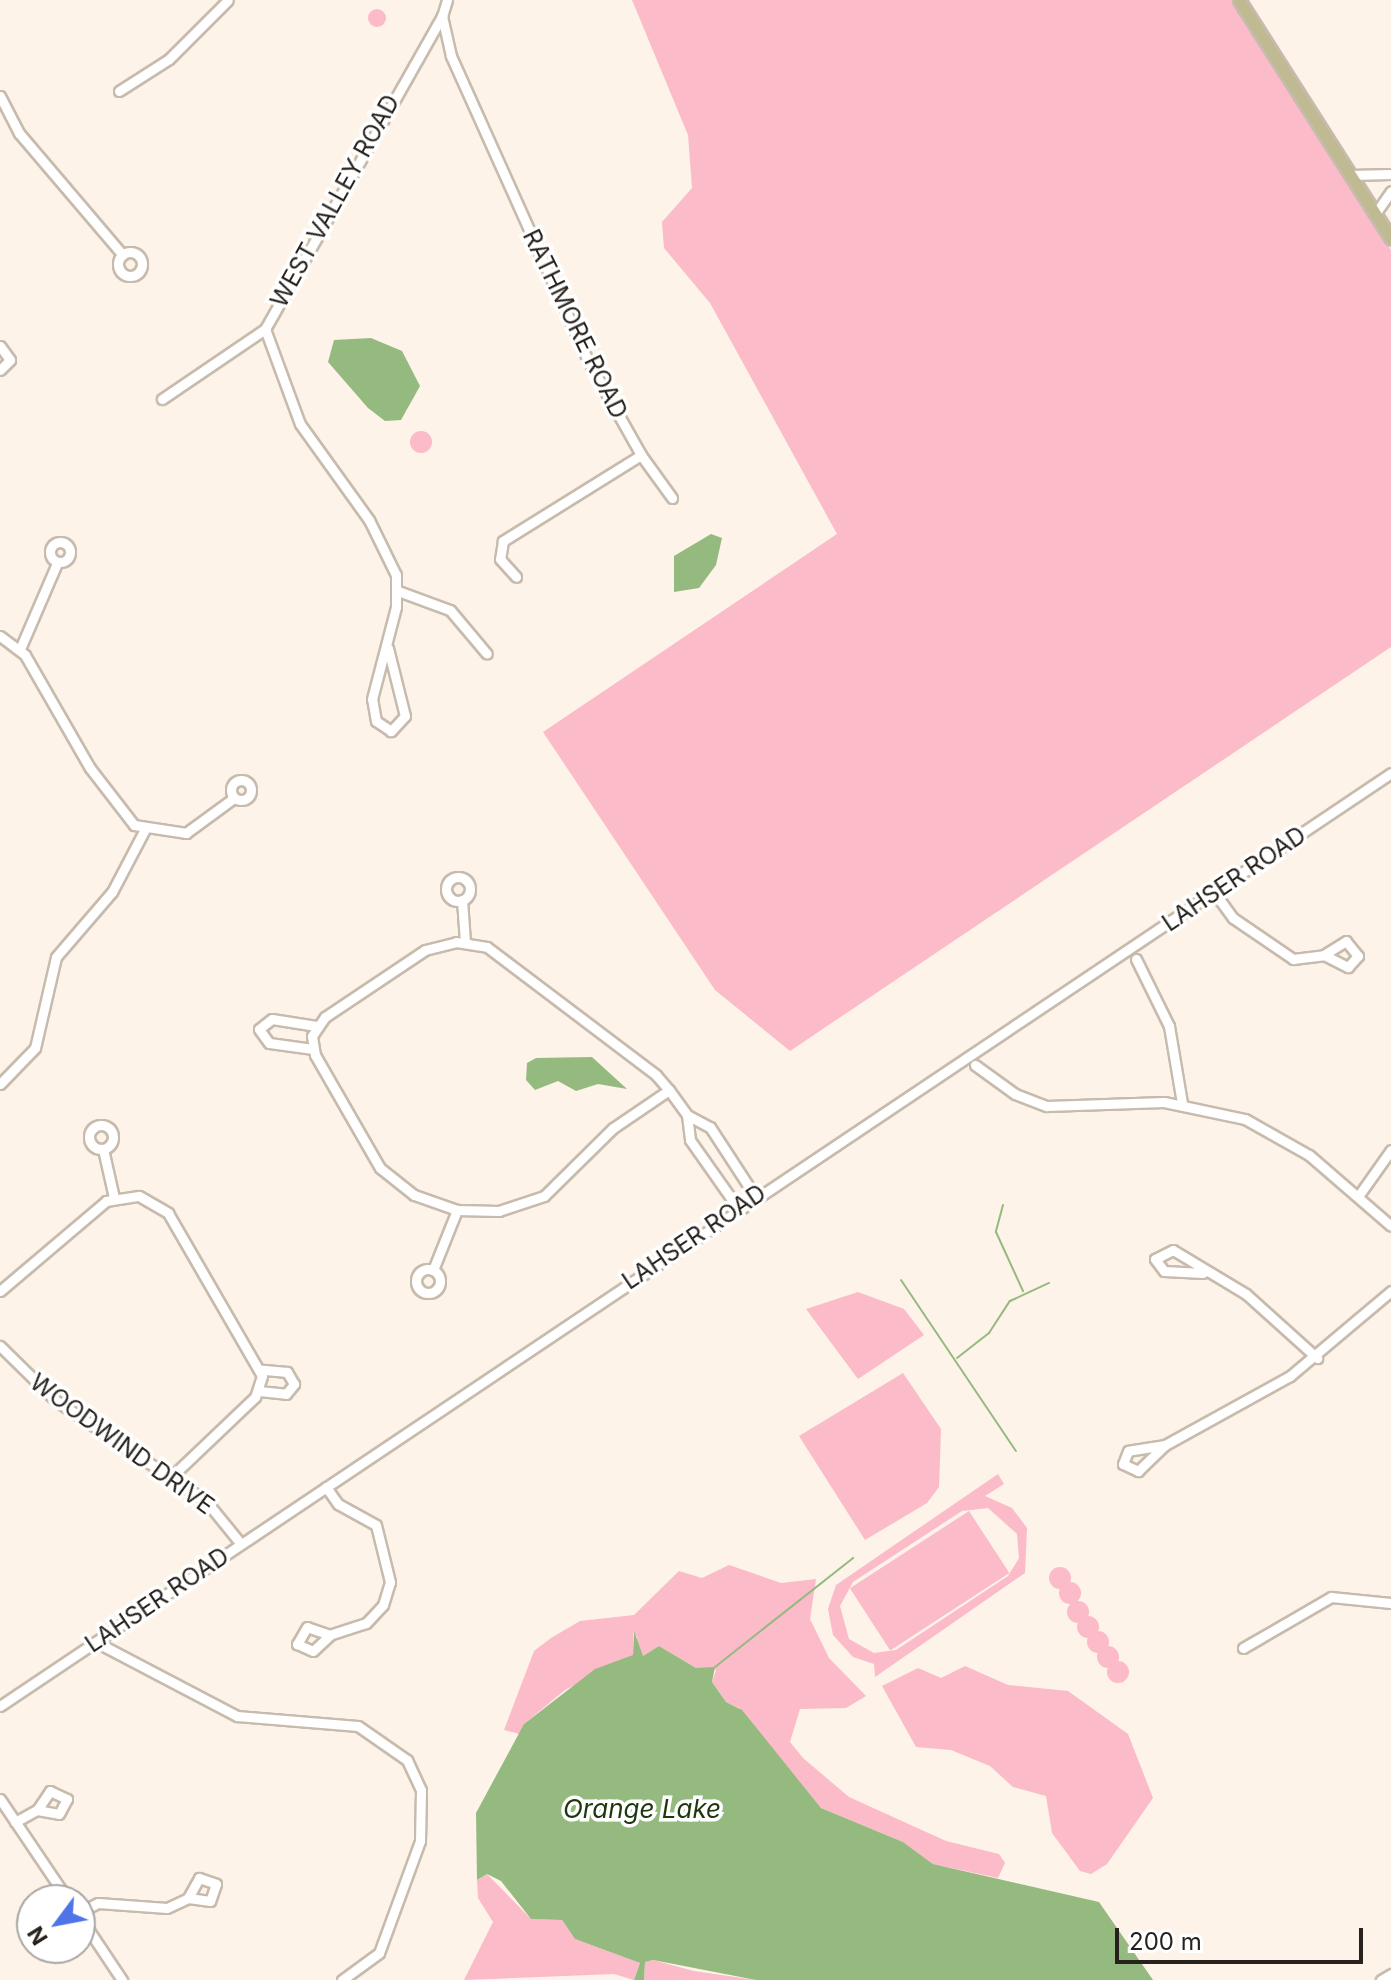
<!DOCTYPE html>
<style>
body{margin:0}
#map{position:relative;width:1391px;height:1980px;overflow:hidden;background:#fdf3e8;font-family:Inter,sans-serif}
div>[style]{position:absolute}
[style*='--x']{left:calc(var(--x)*1px);top:calc(var(--y)*1px);width:calc(var(--w)*1px);rotate:calc(var(--a)*1deg)}
.green>*{inset:0;background:#fbbbc9;transform-origin:0 0}
.round{border-radius:50%}
.water>*{inset:0;background:#95ba7f}
.stream>*{height:2px;margin:-1px;padding:0 1px;transform-origin:1px;border-radius:1px;background:#95ba7f}
.roads{filter:drop-shadow(2px 0 #c7bbad) drop-shadow(-2px 0 #c7bbad) drop-shadow(0 2px #c7bbad) drop-shadow(0 -2px #c7bbad)}
.minor>*{height:9px;margin:-4.5px;padding:0 4.5px;transform-origin:4.5px;border-radius:4.5px;background:#fff}
.minor>.ring{margin:-4.5px;padding:0;box-sizing:content-box;background:none;border:9px solid #fff;border-radius:50%}
.major>*{height:11px;margin:-5.5px;padding:0 5.5px;transform-origin:5.5px;border-radius:5.5px;background:#bfba91}
span{translate:-50% -50%;white-space:nowrap;text-align:center;line-height:1.15;-webkit-text-stroke:7px #fff;paint-order:stroke}
.street-label{font-size:24px;color:#27221d}
.water-label{font-size:26px;color:#1f370d;font-style:italic}
.north{position:absolute;left:16px;top:1884px;width:80px;height:80px;box-sizing:border-box;background:#fff;border:2px solid #a9a7a5;border-radius:50%;rotate:238deg;font-size:22px;font-weight:700;line-height:32px;text-align:center;color:#27221d}
.north::after{content:'';display:block;margin:auto;width:28px;height:36px;background:#4e74e8;clip-path:polygon(50% 0,100% 100%,50% 72%,0 100%)}
.scale{position:absolute;left:1115px;top:1928px;width:248px;height:36px;box-sizing:border-box;border:4px solid #27221d;border-top:0;padding-left:10px;font-size:24px;line-height:28px;white-space:nowrap;color:#27221d;-webkit-text-stroke:6px #fff;paint-order:stroke}
</style>
<div id="map">
<div class="green">
<i style="clip-path:polygon(632px 0,1233px 0,1391px 250px,1391px 647px,790px 1051px,715px 990px,543px 732px,837px 534px,710px 303px,664px 248px,662px 222px,692px 188px,688px 135px)"></i>
<i class="round" style="left:368px;top:9px;width:18px;height:18px"></i>
<i class="round" style="left:410px;top:431px;width:22px;height:22px"></i>
<i style="clip-path:polygon(858px 1292px,904px 1309px,924px 1335px,858px 1379px,806px 1309px)"></i>
<i style="clip-path:polygon(903px 1373px,941px 1429px,939px 1487px,927px 1503px,865px 1540px,799px 1436px)"></i>
<i style="clip-path:polygon(evenodd,998px 1474px,1004px 1484px,985px 1496px,1012px 1508px,1027px 1528px,1025px 1573px,875px 1677px,874px 1664px,853px 1657px,833px 1635px,828px 1609px,836px 1585px,998px 1474px,988px 1508px,1017px 1534px,1019px 1558px,1008px 1576px,896px 1650px,874px 1653px,849px 1639px,840px 1606px,853px 1582px,962px 1511px,988px 1508px)"></i>
<i style="left:969px;top:1511px;width:74px;height:142px;rotate:57deg"></i>
<i style="clip-path:polygon(729px 1565px,781px 1583px,816px 1579px,810px 1619px,829px 1658px,866px 1696px,846px 1708px,800px 1709px,790px 1742px,803px 1758px,849px 1797px,946px 1841px,999px 1854px,1005px 1863px,998px 1878px,933px 1864px,903px 1842px,821px 1808px,739px 1708px,726px 1702px,712px 1682px,716px 1670px,696px 1668px,659px 1646px,643px 1656px,637px 1649px,637px 1637px,633px 1632px,633px 1655px,565px 1690px,524px 1724px,523px 1735px,504px 1730px,534px 1651px,551px 1638px,580px 1621px,634px 1615px,679px 1571px,702px 1578px)"></i>
<i class="round" style="left:1049px;top:1567px;width:22px;height:22px"></i>
<i class="round" style="left:1059px;top:1582px;width:22px;height:22px"></i>
<i class="round" style="left:1067px;top:1601px;width:22px;height:22px"></i>
<i class="round" style="left:1077px;top:1616px;width:22px;height:22px"></i>
<i class="round" style="left:1087px;top:1631px;width:22px;height:22px"></i>
<i class="round" style="left:1097px;top:1646px;width:22px;height:22px"></i>
<i class="round" style="left:1107px;top:1661px;width:22px;height:22px"></i>
<i style="clip-path:polygon(965px 1666px,1008px 1685px,1068px 1691px,1128px 1734px,1153px 1798px,1107px 1864px,1091px 1874px,1080px 1871px,1052px 1833px,1046px 1796px,1013px 1787px,990px 1766px,951px 1750px,916px 1747px,882px 1686px,918px 1668px,941px 1678px)"></i>
<i style="clip-path:polygon(487px 1874px,531px 1919px,562px 1920px,575px 1939px,640px 1963px,634px 1980px,614px 1974px,464px 1980px,493px 1922px,478px 1898px,477px 1880px)"></i>
<i style="clip-path:polygon(653px 1960px,694px 1971px,756px 1980px,644px 1980px,645px 1962px)"></i>
</div>
<div class="water">
<i style="clip-path:polygon(371px 338px,402px 351px,420px 386px,401px 420px,385px 421px,368px 408px,328px 362px,334px 340px)"></i>
<i style="clip-path:polygon(711px 534px,722px 538px,716px 565px,699px 588px,674px 592px,674px 556px)"></i>
<i style="clip-path:polygon(592px 1057px,627px 1089px,598px 1084px,576px 1091px,558px 1081px,535px 1090px,526px 1080px,527px 1063px,536px 1058px)"></i>
<i style="clip-path:polygon(634px 1631px,643px 1656px,659px 1646px,696px 1668px,715px 1667px,712px 1682px,726px 1702px,742px 1710px,821px 1808px,903px 1842px,933px 1864px,1099px 1902px,1153px 1980px,756px 1980px,653px 1960px,645px 1962px,644px 1980px,634px 1980px,640px 1963px,575px 1939px,562px 1920px,531px 1919px,501px 1881px,487px 1874px,477px 1880px,476px 1813px,524px 1724px,595px 1669px,633px 1655px)"></i>
</div>
<div class="stream">
<i style="--x:1003;--y:1205;--w:28;--a:105"></i>
<i style="--x:996;--y:1232;--w:65;--a:65.4"></i>
<i style="--x:901;--y:1280;--w:206;--a:56.1"></i>
<i style="--x:957;--y:1358;--w:41;--a:-38"></i>
<i style="--x:989;--y:1333;--w:38;--a:-57"></i>
<i style="--x:1010;--y:1301;--w:43;--a:-24.8"></i>
<i style="--x:715;--y:1667;--w:176;--a:-38.3"></i>
</div>
<div class="roads">
<div class="minor">
<i style="--x:447;--y:0;--w:17;--a:107"></i>
<i style="--x:442;--y:16;--w:41;--a:77.3"></i>
<i style="--x:451;--y:56;--w:332;--a:65.8"></i>
<i style="--x:587;--y:359;--w:110;--a:60.6"></i>
<i style="--x:641;--y:455;--w:163;--a:148.1"></i>
<i style="--x:503;--y:541;--w:18;--a:99"></i>
<i style="--x:500;--y:559;--w:24;--a:48"></i>
<i style="--x:119;--y:91;--w:59;--a:-32.6"></i>
<i style="--x:169;--y:59;--w:83;--a:-45"></i>
<i style="--x:0;--y:96;--w:42;--a:62.8"></i>
<i style="--x:19;--y:133;--w:160;--a:49.6"></i>
<i style="--x:1350;--y:175;--w:41;--a:-1.4"></i>
<i style="--x:1375;--y:214;--w:28;--a:-55"></i>
<i class="ring" style="left:118px;top:252px;width:15px;height:15px"></i>
<i style="--x:0;--y:346;--w:17;--a:54"></i>
<i style="--x:10;--y:360;--w:14;--a:135"></i>
<i style="--x:162;--y:399;--w:125;--a:-34.2"></i>
<i style="--x:641;--y:455;--w:53;--a:54.2"></i>
<i class="ring" style="left:50px;top:542px;width:11px;height:11px"></i>
<i style="--x:398;--y:591;--w:55;--a:20.1"></i>
<i style="--x:450;--y:610;--w:57;--a:49.9"></i>
<i style="--x:0;--y:636;--w:31;--a:37"></i>
<i style="--x:25;--y:655;--w:130;--a:60.1"></i>
<i style="--x:90;--y:768;--w:72;--a:52.3"></i>
<i style="--x:134;--y:825;--w:53;--a:8.7"></i>
<i style="--x:186;--y:833;--w:59;--a:-36.1"></i>
<i style="--x:388;--y:648;--w:70;--a:76"></i>
<i style="--x:405;--y:716;--w:21;--a:133"></i>
<i style="--x:391;--y:731;--w:18;--a:-146"></i>
<i style="--x:376;--y:721;--w:22;--a:-100"></i>
<i style="--x:372;--y:699;--w:95;--a:-75.4"></i>
<i style="--x:396;--y:607;--w:32;--a:-90"></i>
<i style="--x:396;--y:575;--w:61;--a:-116.1"></i>
<i style="--x:369;--y:520;--w:118;--a:-125.7"></i>
<i style="--x:300;--y:424;--w:101;--a:-110.2"></i>
<i style="--x:265;--y:329;--w:360;--a:-60.5"></i>
<i style="--x:20;--y:649;--w:94;--a:-66.7"></i>
<i class="ring" style="left:231px;top:780px;width:11px;height:11px"></i>
<i class="ring" style="left:446px;top:877px;width:15px;height:15px"></i>
<i style="--x:1214;--y:892;--w:32;--a:54"></i>
<i style="--x:1233;--y:918;--w:73;--a:34.3"></i>
<i style="--x:1293;--y:959;--w:31;--a:-7"></i>
<i style="--x:1324;--y:955;--w:27;--a:27"></i>
<i style="--x:1348;--y:967;--w:15;--a:-48"></i>
<i style="--x:1358;--y:956;--w:19;--a:-129"></i>
<i style="--x:1346;--y:941;--w:26;--a:148"></i>
<i style="--x:462;--y:900;--w:42;--a:85.9"></i>
<i style="--x:1136;--y:959;--w:75;--a:63.8"></i>
<i style="--x:1169;--y:1026;--w:78;--a:80.4"></i>
<i style="--x:313;--y:1049;--w:44;--a:-172.2"></i>
<i style="--x:269;--y:1043;--w:17;--a:-126"></i>
<i style="--x:259;--y:1029;--w:16;--a:-38"></i>
<i style="--x:272;--y:1019;--w:45;--a:9"></i>
<i style="--x:975;--y:1065;--w:49;--a:35.9"></i>
<i style="--x:1015;--y:1094;--w:34;--a:21"></i>
<i style="--x:1047;--y:1106;--w:117;--a:-2"></i>
<i style="--x:1164;--y:1102;--w:83;--a:11.9"></i>
<i style="--x:1245;--y:1119;--w:73;--a:29.4"></i>
<i style="--x:1309;--y:1155;--w:108;--a:40.9"></i>
<i style="--x:0;--y:1084;--w:50;--a:-45.8"></i>
<i style="--x:35;--y:1048;--w:93;--a:-77"></i>
<i style="--x:56;--y:957;--w:86;--a:-49.3"></i>
<i style="--x:112;--y:892;--w:69;--a:-62.3"></i>
<i style="--x:669;--y:1090;--w:68;--a:145.8"></i>
<i style="--x:613;--y:1128;--w:97;--a:135.4"></i>
<i style="--x:544;--y:1196;--w:47;--a:161.6"></i>
<i style="--x:499;--y:1211;--w:42;--a:-178.6"></i>
<i style="--x:457;--y:1210;--w:46;--a:-160.8"></i>
<i style="--x:414;--y:1195;--w:43;--a:-141.5"></i>
<i style="--x:380;--y:1168;--w:130;--a:-119.9"></i>
<i style="--x:315;--y:1055;--w:19;--a:-99"></i>
<i style="--x:312;--y:1036;--w:23;--a:-56"></i>
<i style="--x:325;--y:1017;--w:120;--a:-33.8"></i>
<i style="--x:425;--y:950;--w:32;--a:-14"></i>
<i style="--x:456;--y:942;--w:31;--a:9"></i>
<i style="--x:487;--y:947;--w:212;--a:37.1"></i>
<i style="--x:656;--y:1075;--w:20;--a:49"></i>
<i style="--x:669;--y:1090;--w:31;--a:54"></i>
<i style="--x:687;--y:1115;--w:25;--a:83"></i>
<i style="--x:690;--y:1140;--w:83;--a:54.8"></i>
<i style="--x:687;--y:1115;--w:26;--a:28"></i>
<i style="--x:710;--y:1127;--w:82;--a:56.9"></i>
<i class="ring" style="left:89px;top:1125px;width:15px;height:15px"></i>
<i style="--x:103;--y:1149;--w:50;--a:77.3"></i>
<i style="--x:1359;--y:1195;--w:55;--a:-54.6"></i>
<i class="ring" style="left:416px;top:1269px;width:15px;height:15px"></i>
<i style="--x:433;--y:1270;--w:65;--a:-68.2"></i>
<i style="--x:1203;--y:1273;--w:39;--a:-177"></i>
<i style="--x:1164;--y:1271;--w:15;--a:-127"></i>
<i style="--x:1155;--y:1259;--w:20;--a:-27"></i>
<i style="--x:1173;--y:1250;--w:85;--a:31.1"></i>
<i style="--x:1246;--y:1294;--w:96;--a:42"></i>
<i style="--x:0;--y:1291;--w:139;--a:-40.3"></i>
<i style="--x:106;--y:1201;--w:33;--a:-9"></i>
<i style="--x:139;--y:1196;--w:34;--a:30"></i>
<i style="--x:168;--y:1213;--w:188;--a:60"></i>
<i style="--x:262;--y:1376;--w:22;--a:108"></i>
<i style="--x:255;--y:1397;--w:116;--a:136.4"></i>
<i style="--x:0;--y:1346;--w:77;--a:44.5"></i>
<i style="--x:55;--y:1400;--w:182;--a:33.8"></i>
<i style="--x:206;--y:1501;--w:55;--a:50.9"></i>
<i style="--x:259;--y:1391;--w:27;--a:6"></i>
<i style="--x:286;--y:1394;--w:13;--a:-51"></i>
<i style="--x:294;--y:1384;--w:14;--a:-120"></i>
<i style="--x:287;--y:1372;--w:25;--a:-175"></i>
<i style="--x:1165;--y:1445;--w:37;--a:171"></i>
<i style="--x:1128;--y:1451;--w:14;--a:111"></i>
<i style="--x:1123;--y:1464;--w:17;--a:25"></i>
<i style="--x:1138;--y:1471;--w:37;--a:-44"></i>
<i style="--x:1165;--y:1445;--w:143;--a:-28.9"></i>
<i style="--x:1290;--y:1376;--w:132;--a:-40.1"></i>
<i style="--x:326;--y:1487;--w:21;--a:55"></i>
<i style="--x:338;--y:1504;--w:43;--a:28.9"></i>
<i style="--x:376;--y:1525;--w:59;--a:76.2"></i>
<i style="--x:390;--y:1582;--w:24;--a:107"></i>
<i style="--x:383;--y:1605;--w:25;--a:133"></i>
<i style="--x:366;--y:1623;--w:38;--a:162"></i>
<i style="--x:330;--y:1635;--w:24;--a:-161"></i>
<i style="--x:307;--y:1627;--w:20;--a:120"></i>
<i style="--x:297;--y:1644;--w:17;--a:24"></i>
<i style="--x:313;--y:1651;--w:23;--a:-43"></i>
<i style="--x:96;--y:1642;--w:159;--a:27.7"></i>
<i style="--x:237;--y:1716;--w:121;--a:4.7"></i>
<i style="--x:358;--y:1726;--w:60;--a:34.8"></i>
<i style="--x:407;--y:1760;--w:33;--a:65"></i>
<i style="--x:421;--y:1790;--w:51;--a:91.1"></i>
<i style="--x:420;--y:1841;--w:119;--a:110.1"></i>
<i style="--x:379;--y:1953;--w:46;--a:143.9"></i>
<i style="--x:1243;--y:1648;--w:102;--a:-30.1"></i>
<i style="--x:1331;--y:1597;--w:60;--a:5.7"></i>
<i style="--x:0;--y:1706;--w:1675;--a:-33.85"></i>
<i style="--x:0;--y:1799;--w:122;--a:56"></i>
<i style="--x:15;--y:1822;--w:25;--a:-29"></i>
<i style="--x:37;--y:1810;--w:22;--a:10"></i>
<i style="--x:59;--y:1814;--w:17;--a:-62"></i>
<i style="--x:67;--y:1799;--w:19;--a:-155"></i>
<i style="--x:50;--y:1791;--w:23;--a:124"></i>
<i style="--x:80;--y:1912;--w:20;--a:-27"></i>
<i style="--x:98;--y:1903;--w:69;--a:4.1"></i>
<i style="--x:167;--y:1908;--w:23;--a:-25"></i>
<i style="--x:188;--y:1898;--w:23;--a:-61"></i>
<i style="--x:199;--y:1878;--w:18;--a:19"></i>
<i style="--x:216;--y:1884;--w:18;--a:109"></i>
<i style="--x:210;--y:1901;--w:22;--a:-172"></i>
<i style="--x:80;--y:1917;--w:76;--a:56.3"></i>
<i style="--x:1381;--y:1980;--w:12;--a:-31"></i>
</div>
<div class="major">
<i style="--x:1239;--y:0;--w:283;--a:57.5"></i>
</div>
</div>
<div class="street-label">
<span style="left:335px;top:201px;rotate:-61deg">WEST VALLEY ROAD</span>
<span style="left:575px;top:324px;rotate:64deg">RATHMORE ROAD</span>
<span style="left:1234px;top:879px;rotate:-34deg">LAHSER ROAD</span>
<span style="left:694px;top:1237px;rotate:-34deg">LAHSER ROAD</span>
<span style="left:122px;top:1444px;rotate:36deg">WOODWIND DRIVE</span>
<span style="left:157px;top:1600px;rotate:-34deg">LAHSER ROAD</span>
</div>
<div class="water-label">
<span style="left:642px;top:1809px">Orange Lake</span>
</div>
<div class="north">N</div>
<div class="scale">200 m</div>
</div>
